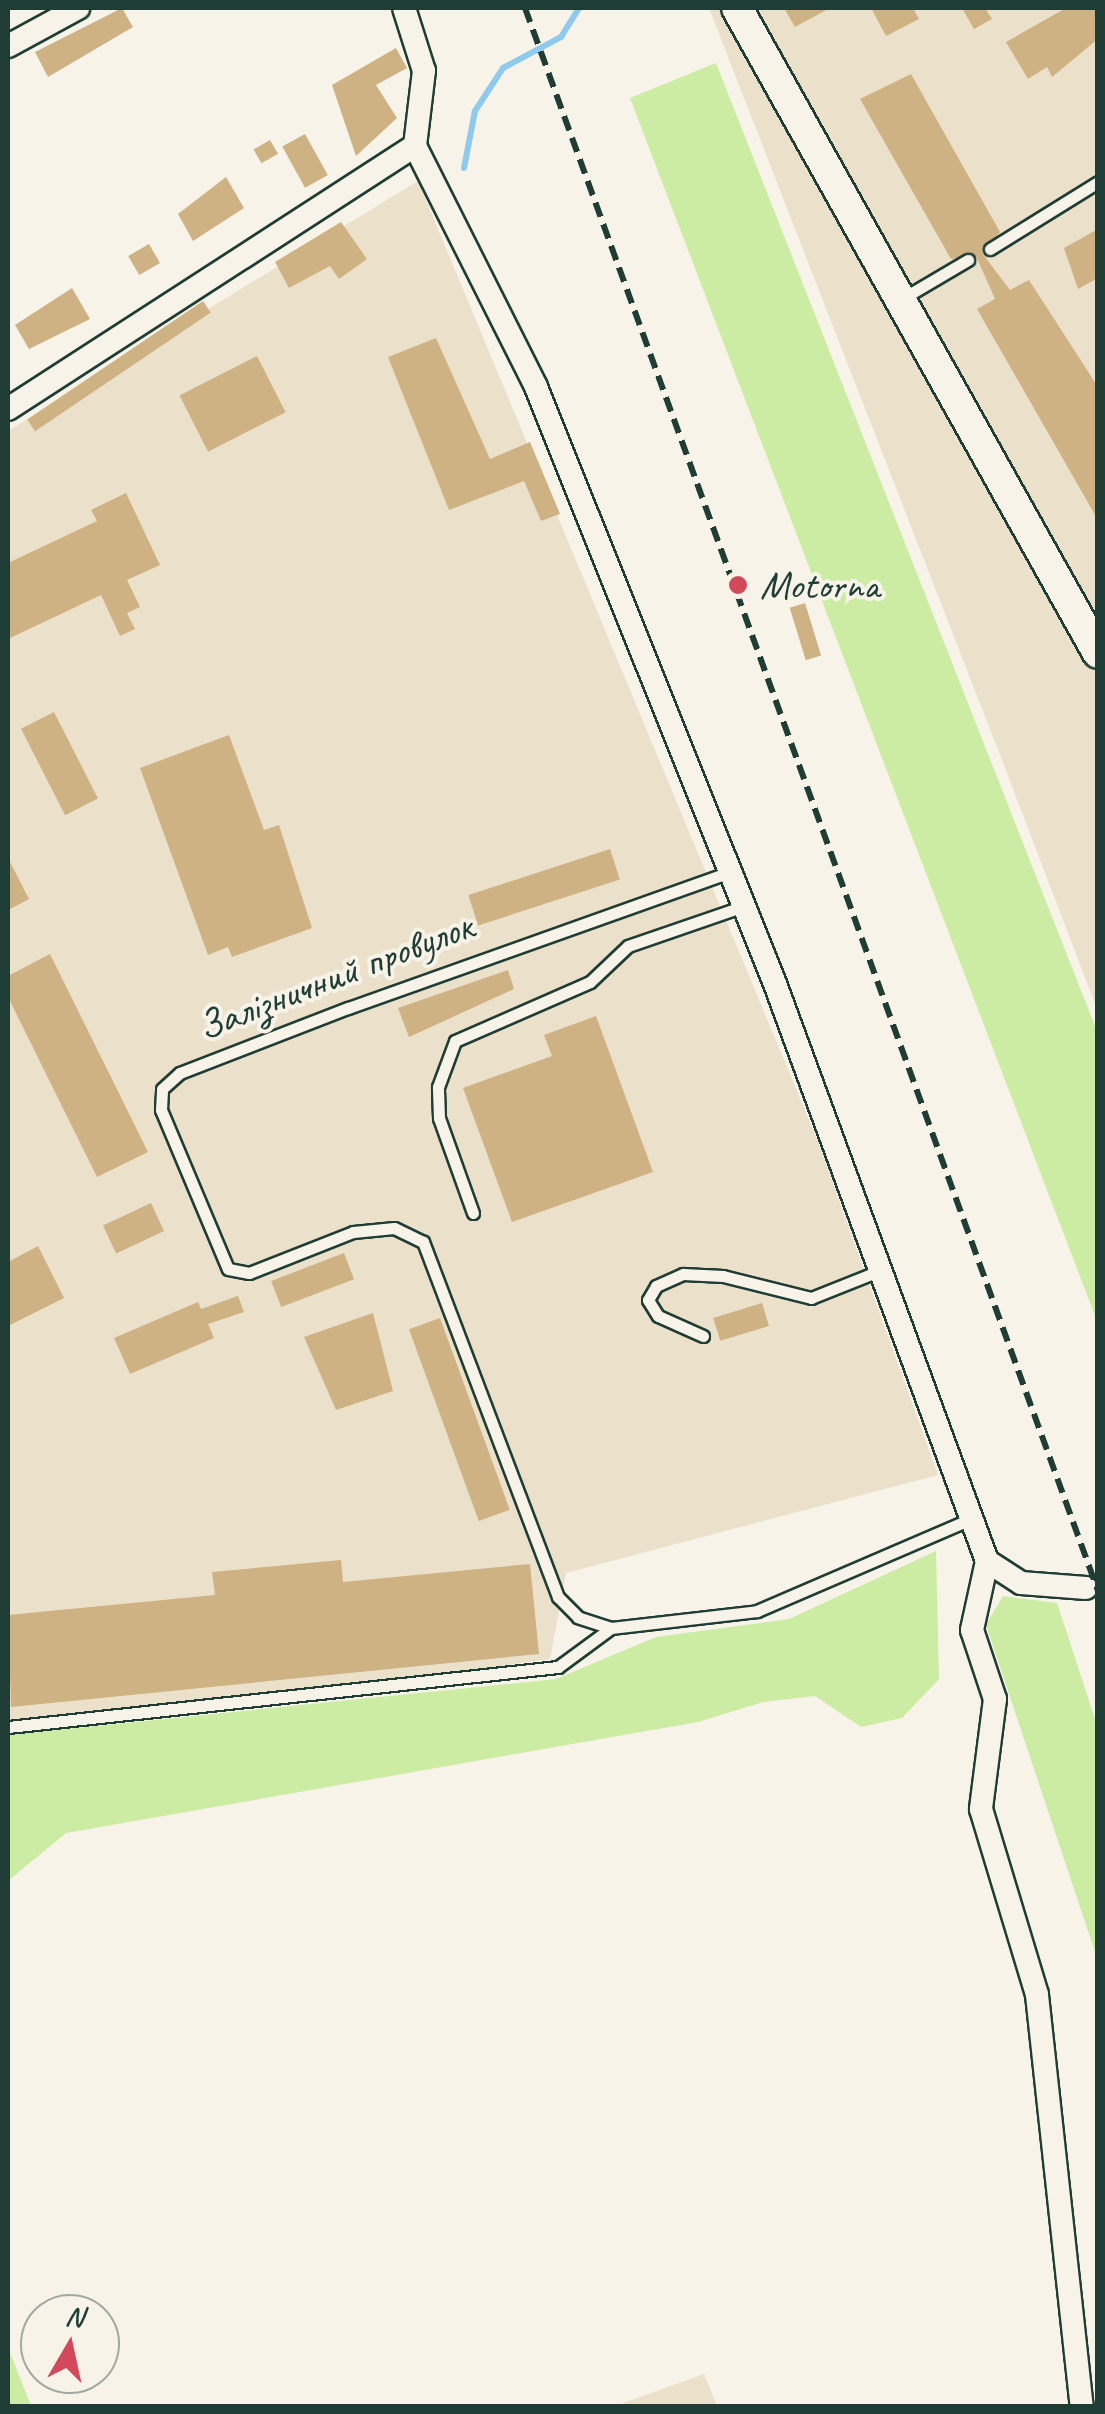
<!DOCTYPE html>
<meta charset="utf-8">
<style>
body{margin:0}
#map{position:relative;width:1105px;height:2414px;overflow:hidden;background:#f7f3e8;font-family:Caveat,sans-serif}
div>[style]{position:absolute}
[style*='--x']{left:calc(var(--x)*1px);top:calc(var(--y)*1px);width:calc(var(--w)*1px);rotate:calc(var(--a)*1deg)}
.built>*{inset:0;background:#ebe0ca}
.green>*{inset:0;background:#cceba3}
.stream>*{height:6px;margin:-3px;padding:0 3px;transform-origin:3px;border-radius:3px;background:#8ec9ee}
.building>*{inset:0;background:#ceb283;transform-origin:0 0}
.roads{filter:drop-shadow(2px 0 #1f3d34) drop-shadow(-2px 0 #1f3d34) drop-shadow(0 2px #1f3d34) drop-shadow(0 -2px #1f3d34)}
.service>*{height:11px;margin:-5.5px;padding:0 5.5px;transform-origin:5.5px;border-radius:5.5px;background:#f7f3e8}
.minor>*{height:22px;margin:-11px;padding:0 11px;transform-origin:11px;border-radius:11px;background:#f7f3e8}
.secondary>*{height:30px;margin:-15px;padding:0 15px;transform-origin:15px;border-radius:15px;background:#f7f3e8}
.rail>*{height:6px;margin-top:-3px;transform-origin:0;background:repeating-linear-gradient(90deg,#1f3d34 0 15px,transparent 0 23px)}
.dots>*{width:28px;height:28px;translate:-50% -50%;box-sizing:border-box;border:5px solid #f7f3e8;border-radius:50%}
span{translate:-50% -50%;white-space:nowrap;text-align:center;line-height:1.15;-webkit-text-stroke:8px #f7f3e8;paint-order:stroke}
.poi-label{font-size:40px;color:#1f3d34}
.left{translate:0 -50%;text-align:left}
.street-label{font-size:40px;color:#1f3d34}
.frame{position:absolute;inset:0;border:10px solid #1f3d34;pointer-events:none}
.north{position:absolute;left:20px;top:2294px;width:100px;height:100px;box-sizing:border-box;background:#f7f3e8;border:2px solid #a1aaa0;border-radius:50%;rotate:9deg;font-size:28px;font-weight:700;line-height:40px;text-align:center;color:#1f3d34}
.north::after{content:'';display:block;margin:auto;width:35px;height:45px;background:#d1495b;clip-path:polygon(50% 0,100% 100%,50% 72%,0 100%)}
</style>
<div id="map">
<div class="built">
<i style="clip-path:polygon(709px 8px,1097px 8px,1097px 1009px,1002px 760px)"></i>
<i style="clip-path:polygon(418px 181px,817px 1139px,938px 1475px,566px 1573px,550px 1659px,8px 1738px,8px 431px)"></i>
<i style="clip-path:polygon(704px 2374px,717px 2406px,615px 2406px)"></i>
</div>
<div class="green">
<i style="clip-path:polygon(716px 63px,1097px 1031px,1097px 1321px,630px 98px)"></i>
<i style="clip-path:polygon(936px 1551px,939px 1679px,902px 1718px,861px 1727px,815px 1696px,763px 1702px,698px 1722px,66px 1833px,8px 1881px,8px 1735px,556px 1679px,656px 1637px,789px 1619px)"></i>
<i style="clip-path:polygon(1003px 1596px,1057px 1603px,1097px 1725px,1097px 1958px,986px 1625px)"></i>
<i style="clip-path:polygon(8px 2347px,31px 2406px,8px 2406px)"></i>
</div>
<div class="stream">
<i style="--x:464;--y:168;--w:58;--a:-79.1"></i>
<i style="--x:475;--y:111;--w:51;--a:-56.9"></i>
<i style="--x:503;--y:68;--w:66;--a:-28.1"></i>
<i style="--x:561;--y:37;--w:34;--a:-58"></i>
</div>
<div class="building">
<i style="clip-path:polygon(122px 8px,133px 27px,48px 77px,35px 52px)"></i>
<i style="clip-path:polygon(784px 8px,830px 8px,795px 27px)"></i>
<i style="clip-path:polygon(871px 8px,913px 8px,919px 19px,886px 36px)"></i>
<i style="clip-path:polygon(962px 8px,985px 8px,992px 19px,974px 29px)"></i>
<i style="clip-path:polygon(1066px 8px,1098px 8px,1098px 39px,1052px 77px,1047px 67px,1028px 79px,1006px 42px)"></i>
<i style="clip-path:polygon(396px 48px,407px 68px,376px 85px,397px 118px,356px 156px,332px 85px)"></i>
<i style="clip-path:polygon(911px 74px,1000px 232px,982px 253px,1010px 290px,1029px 280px,1098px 387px,1098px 520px,977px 309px,995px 299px,976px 256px,951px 259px,860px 99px)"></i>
<i style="left:305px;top:134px;width:47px;height:26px;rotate:61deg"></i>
<i style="left:270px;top:140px;width:16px;height:19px;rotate:60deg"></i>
<i style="clip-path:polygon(226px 177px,244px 208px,193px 241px,178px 214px)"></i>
<i style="clip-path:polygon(341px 222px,367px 259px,339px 279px,330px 266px,289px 288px,275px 262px)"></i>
<i style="clip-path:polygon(1098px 229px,1098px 278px,1078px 289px,1064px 248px)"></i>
<i style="left:149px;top:244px;width:22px;height:24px;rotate:60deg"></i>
<i style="clip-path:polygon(72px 288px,90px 319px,29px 349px,15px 325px)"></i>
<i style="left:203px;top:301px;width:14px;height:212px;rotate:56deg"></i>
<i style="clip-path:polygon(436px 338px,490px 459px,530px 442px,560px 514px,541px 521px,524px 481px,449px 510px,388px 357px)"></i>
<i style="left:257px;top:356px;width:63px;height:87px;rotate:63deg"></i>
<i style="clip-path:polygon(126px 493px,160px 565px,127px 580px,140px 607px,127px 613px,135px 629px,120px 636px,101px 595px,8px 639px,8px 563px,97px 521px,91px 510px)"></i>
<i style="left:805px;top:603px;width:55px;height:16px;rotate:73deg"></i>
<i style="left:54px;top:712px;width:97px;height:37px;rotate:63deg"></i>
<i style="clip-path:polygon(229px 735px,264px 830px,279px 825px,312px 928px,232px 957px,228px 947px,208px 955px,140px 768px)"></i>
<i style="left:610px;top:849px;width:32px;height:149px;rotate:72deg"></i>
<i style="clip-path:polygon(8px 858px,29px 899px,8px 910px)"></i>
<i style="clip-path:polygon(50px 954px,148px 1152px,97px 1177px,8px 997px,8px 976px)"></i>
<i style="clip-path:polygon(508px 970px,514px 989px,409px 1037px,398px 1008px)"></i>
<i style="clip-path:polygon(596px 1016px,653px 1172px,512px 1222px,463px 1088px,552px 1056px,544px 1035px)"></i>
<i style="left:151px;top:1203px;width:31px;height:53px;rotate:65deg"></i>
<i style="clip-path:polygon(38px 1246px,64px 1298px,8px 1326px,8px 1262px)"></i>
<i style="left:344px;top:1253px;width:28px;height:78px;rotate:69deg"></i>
<i style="clip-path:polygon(238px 1296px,244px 1312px,208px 1324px,214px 1338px,130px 1374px,114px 1338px,198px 1302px,201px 1309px)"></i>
<i style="left:762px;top:1303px;width:24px;height:51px;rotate:73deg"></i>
<i style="clip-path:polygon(373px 1313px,393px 1391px,336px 1410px,304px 1337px)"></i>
<i style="left:440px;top:1318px;width:204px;height:33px;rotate:70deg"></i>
<i style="clip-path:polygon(341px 1560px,343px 1582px,530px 1564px,539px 1654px,11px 1707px,8px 1615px,215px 1595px,212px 1572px)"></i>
</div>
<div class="roads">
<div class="service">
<i style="--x:990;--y:249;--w:127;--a:-31.8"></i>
<i style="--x:900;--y:300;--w:79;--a:-30.5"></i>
<i style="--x:473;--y:1213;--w:101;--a:-109.7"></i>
<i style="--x:439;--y:1118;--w:31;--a:-92"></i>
<i style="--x:438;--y:1087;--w:49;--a:-69.7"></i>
<i style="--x:455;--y:1041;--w:147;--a:-23.6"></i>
<i style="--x:590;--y:982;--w:52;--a:-43.5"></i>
<i style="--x:628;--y:946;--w:123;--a:-19"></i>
<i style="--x:703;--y:1336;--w:49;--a:-156"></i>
<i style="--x:658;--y:1316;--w:19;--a:-122"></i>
<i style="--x:648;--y:1300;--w:16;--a:-60"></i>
<i style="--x:656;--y:1286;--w:30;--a:-24"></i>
<i style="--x:683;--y:1274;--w:40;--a:2.9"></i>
<i style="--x:723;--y:1276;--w:91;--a:14"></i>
<i style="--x:811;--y:1298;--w:73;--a:-21.7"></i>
<i style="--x:611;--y:1628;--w:35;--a:-162"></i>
<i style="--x:578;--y:1617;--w:28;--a:-135"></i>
<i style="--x:558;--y:1597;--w:380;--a:-110.8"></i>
<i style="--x:423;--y:1242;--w:32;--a:-154"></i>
<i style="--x:394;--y:1228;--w:41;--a:174.4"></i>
<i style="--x:353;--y:1232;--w:112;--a:158.5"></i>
<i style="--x:249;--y:1273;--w:21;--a:-169"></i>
<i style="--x:228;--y:1269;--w:173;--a:-112.8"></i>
<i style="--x:161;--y:1110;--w:21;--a:-87"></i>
<i style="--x:162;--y:1089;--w:24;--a:-42"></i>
<i style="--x:180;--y:1073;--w:180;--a:-21.2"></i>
<i style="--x:348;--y:1008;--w:405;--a:-19.6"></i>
<i style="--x:8;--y:1727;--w:553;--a:-6.23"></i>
<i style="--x:558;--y:1667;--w:66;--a:-36.3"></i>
<i style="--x:611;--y:1628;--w:147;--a:-6.6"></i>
<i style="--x:757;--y:1611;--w:230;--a:-23.3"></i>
</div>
<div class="minor">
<i style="--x:8;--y:46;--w:80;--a:-28.5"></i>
<i style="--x:415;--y:146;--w:270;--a:63.3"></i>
<i style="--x:536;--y:387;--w:640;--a:68.17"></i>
<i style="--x:774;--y:981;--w:618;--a:69.83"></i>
<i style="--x:987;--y:1561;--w:40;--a:32.9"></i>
<i style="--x:1021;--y:1583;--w:65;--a:4.4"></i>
<i style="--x:8;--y:409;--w:485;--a:-32.9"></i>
<i style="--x:415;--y:146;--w:76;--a:-83.2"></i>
<i style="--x:424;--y:71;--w:66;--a:-107.6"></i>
<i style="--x:987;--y:1561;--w:71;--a:102.3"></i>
<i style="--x:972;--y:1630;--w:73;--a:71.6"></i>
<i style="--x:995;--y:1699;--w:111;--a:97.3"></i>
<i style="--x:981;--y:1809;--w:194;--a:73.2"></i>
<i style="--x:1037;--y:1995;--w:413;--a:83.8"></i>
</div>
<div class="secondary">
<i style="--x:737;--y:8;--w:739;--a:60.76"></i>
</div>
</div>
<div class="rail">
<i style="--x:525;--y:8;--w:1684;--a:70.1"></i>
</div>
<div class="dots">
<i style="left:738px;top:585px;background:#d1495b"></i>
</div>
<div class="poi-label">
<span class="left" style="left:760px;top:585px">Motorna</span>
</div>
<div class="street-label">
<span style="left:335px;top:976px;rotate:-21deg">Залізничний провулок</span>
</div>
<div class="frame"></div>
<div class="north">N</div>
</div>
